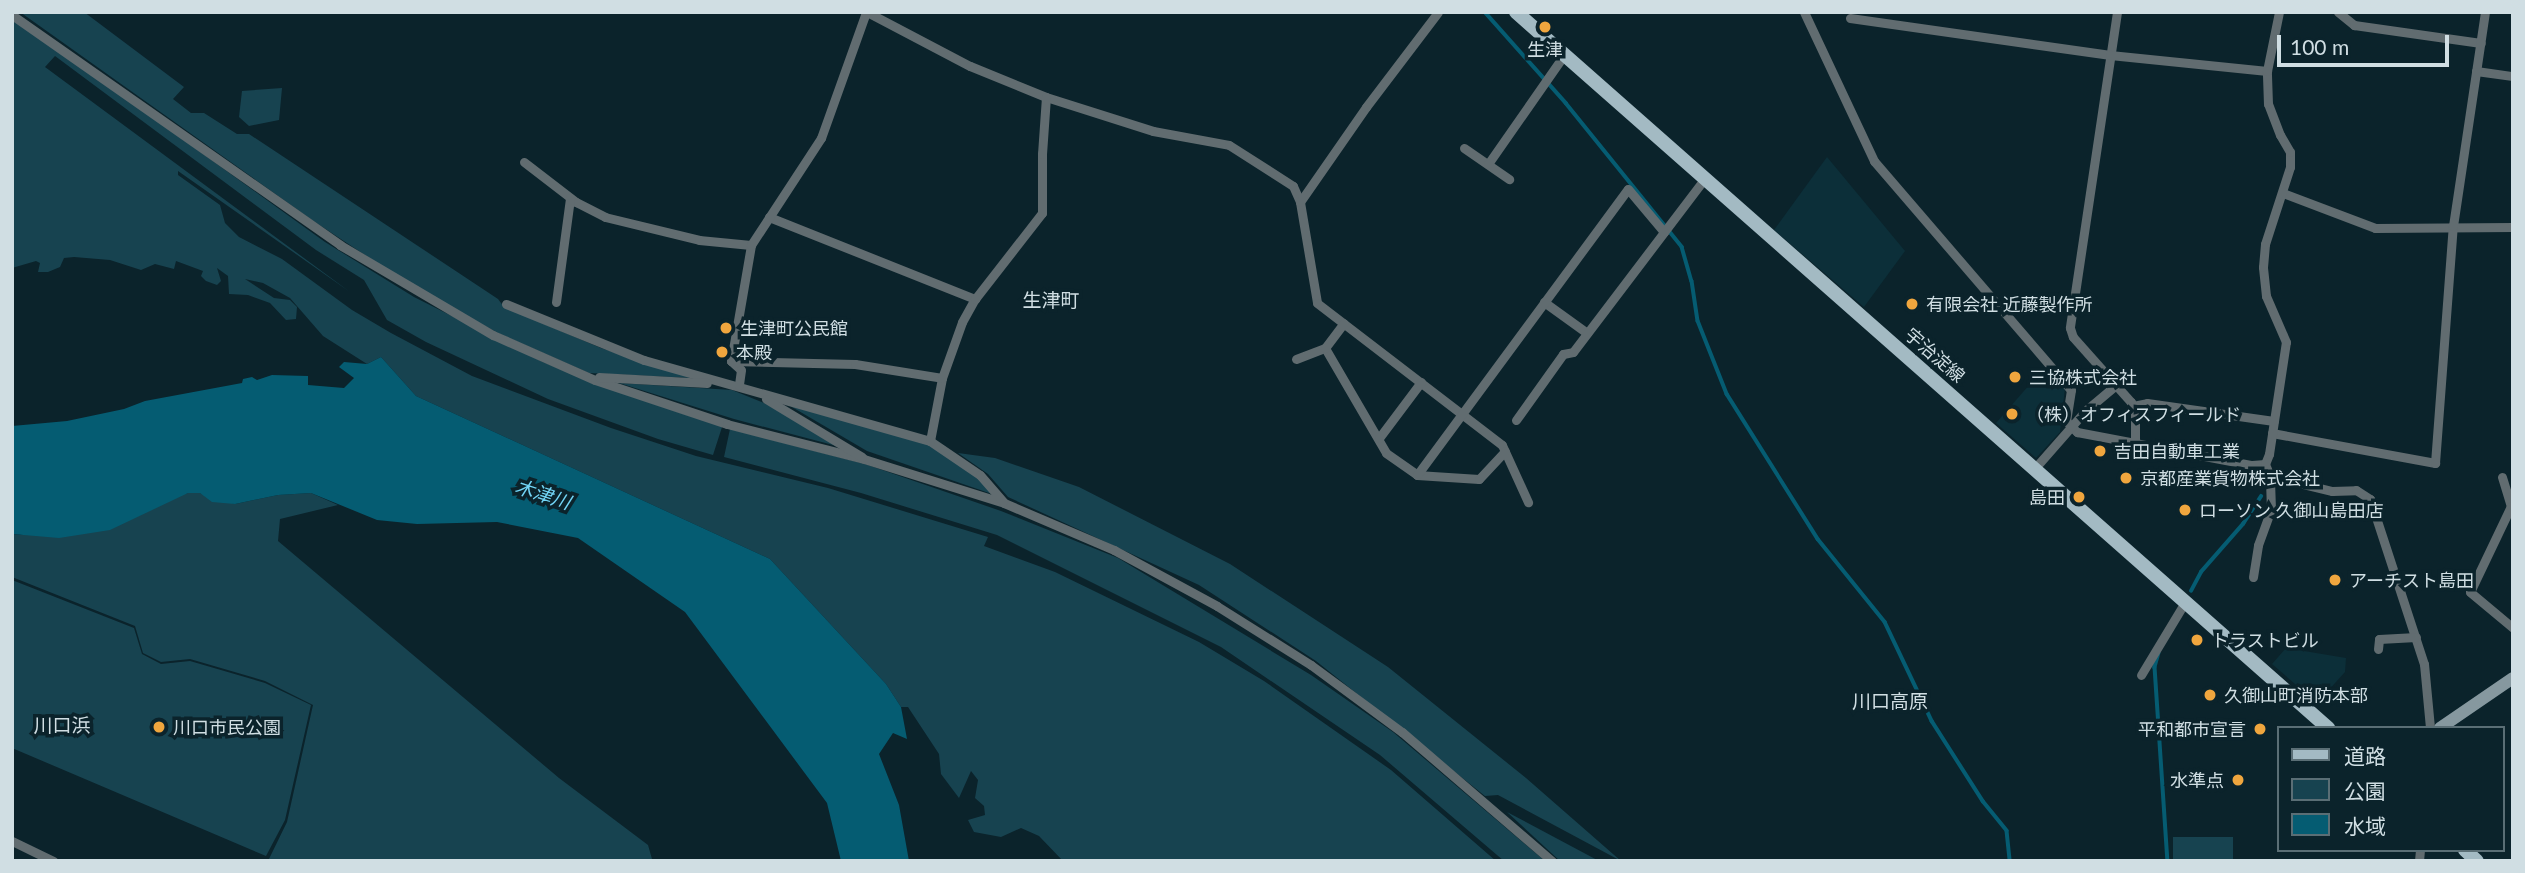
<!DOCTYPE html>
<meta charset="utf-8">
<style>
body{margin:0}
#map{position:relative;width:2525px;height:873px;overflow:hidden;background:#0b232b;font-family:Lato,"Noto Sans JP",sans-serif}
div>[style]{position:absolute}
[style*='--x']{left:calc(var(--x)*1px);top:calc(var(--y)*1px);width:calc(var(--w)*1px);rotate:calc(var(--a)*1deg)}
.built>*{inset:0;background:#0c2f39}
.green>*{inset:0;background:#174350;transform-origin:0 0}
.water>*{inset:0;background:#055c72}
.stream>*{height:3.5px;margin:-1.75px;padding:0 1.75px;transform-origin:1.75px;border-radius:1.75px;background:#055c72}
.street>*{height:9px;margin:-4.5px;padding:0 4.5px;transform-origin:4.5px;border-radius:4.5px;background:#616c70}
.secondary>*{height:12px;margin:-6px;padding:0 6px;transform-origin:6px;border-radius:6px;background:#86989f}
.primary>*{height:14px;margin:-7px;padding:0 7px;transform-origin:7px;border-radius:7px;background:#a3bac3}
.dots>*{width:19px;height:19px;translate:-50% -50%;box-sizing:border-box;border:4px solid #0b232b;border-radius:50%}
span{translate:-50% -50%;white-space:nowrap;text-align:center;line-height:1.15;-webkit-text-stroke:7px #0b232b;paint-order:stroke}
.poi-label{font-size:18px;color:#d0dee3}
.left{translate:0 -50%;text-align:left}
.right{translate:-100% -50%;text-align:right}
.street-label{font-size:18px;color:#d0dee3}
.neighbourhood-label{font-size:19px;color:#d0dee3}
.water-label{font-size:19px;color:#72d5f6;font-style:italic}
.frame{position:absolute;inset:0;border:14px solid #d0dee3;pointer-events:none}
.legend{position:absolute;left:2277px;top:726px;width:228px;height:126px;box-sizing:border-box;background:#0b232b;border:2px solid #5a6e75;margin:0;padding:9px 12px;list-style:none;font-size:21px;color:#d0dee3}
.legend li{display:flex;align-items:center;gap:14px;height:35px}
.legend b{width:35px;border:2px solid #5a6e75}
.scale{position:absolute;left:2277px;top:35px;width:172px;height:32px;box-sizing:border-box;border:4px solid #d0dee3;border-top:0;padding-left:9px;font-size:21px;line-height:24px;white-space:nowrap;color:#d0dee3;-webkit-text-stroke:5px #0b232b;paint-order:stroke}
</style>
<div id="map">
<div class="built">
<i style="clip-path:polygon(1827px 157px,1905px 251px,1864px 307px,1774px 230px)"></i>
<i style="clip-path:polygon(2044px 368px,2065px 388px,2060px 432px,2036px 458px,1996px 423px)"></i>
<i style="clip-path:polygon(2286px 648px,2346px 658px,2345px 672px,2317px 703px,2272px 664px)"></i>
</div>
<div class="green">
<i style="clip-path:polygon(20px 12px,84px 12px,184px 87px,173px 99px,191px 113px,204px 113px,237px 134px,249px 134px,498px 299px,504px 307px,601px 348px,692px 378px,589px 373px,498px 333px,412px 286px,312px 220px)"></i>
<i style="clip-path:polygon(12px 16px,325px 242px,414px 297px,543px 362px,594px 383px,723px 424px,713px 455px,658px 439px,548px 399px,426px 342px,387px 320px,364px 280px,316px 250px,55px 56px,45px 67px,350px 292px,178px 171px,178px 175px,220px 205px,225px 223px,239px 237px,282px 259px,352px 310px,391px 333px,472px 376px,611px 428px,696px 456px,828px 488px,988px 537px,984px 546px,1055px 572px,1199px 642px,1264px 681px,1391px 770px,1496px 861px,1063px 861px,1039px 836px,1021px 828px,1001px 837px,974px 832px,968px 820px,985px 815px,984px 806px,975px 798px,978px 780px,971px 771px,959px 798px,941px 774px,939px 754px,908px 707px,901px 707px,886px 684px,770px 559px,416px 396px,381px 357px,367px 364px,323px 336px,290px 298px,263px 283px,245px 279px,274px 298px,290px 300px,297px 307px,296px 319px,286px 320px,270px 303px,248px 295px,229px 294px,228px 276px,217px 268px,221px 281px,217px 285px,206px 281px,201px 276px,203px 271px,176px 261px,174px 269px,155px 264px,141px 270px,110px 260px,74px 257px,64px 258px,60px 267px,48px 272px,38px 272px,40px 263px,36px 261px,12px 268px)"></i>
<i style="clip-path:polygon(282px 88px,279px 120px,249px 126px,239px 117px,242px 91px)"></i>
<i style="clip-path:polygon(619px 383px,732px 390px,764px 403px,852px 450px,734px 419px)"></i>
<i style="clip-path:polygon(780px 400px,928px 444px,977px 477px,992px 494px,867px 451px)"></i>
<i style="clip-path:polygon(730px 429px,865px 464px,1001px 511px,1118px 558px,1311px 675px,1393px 732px,1545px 861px,1504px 861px,1380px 755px,1221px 647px,997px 535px,861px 493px,724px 457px)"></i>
<i style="clip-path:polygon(958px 453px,995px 458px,1079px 487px,1230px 564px,1388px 667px,1526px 778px,1621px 861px,1498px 795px,1485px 796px,1316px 661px,1199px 585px,1008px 497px,988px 474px)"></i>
<i style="clip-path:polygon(188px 493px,200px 493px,235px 504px,278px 495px,311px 493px,338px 505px,280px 519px,278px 541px,559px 778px,648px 845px,652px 859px,268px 861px,287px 822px,313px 705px,265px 681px,190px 659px,161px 662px,143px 653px,135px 626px,12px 577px,12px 534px,21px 535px)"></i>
<i style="clip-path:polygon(12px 580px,134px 628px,142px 654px,161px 664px,190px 661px,265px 683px,311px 705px,285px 820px,266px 856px,12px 748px)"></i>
<i style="clip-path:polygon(1507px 812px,1599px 861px,1560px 861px)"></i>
<i style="left:2233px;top:837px;width:24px;height:60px;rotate:90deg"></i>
</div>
<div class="water">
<i style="clip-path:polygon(381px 357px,416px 396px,770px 559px,886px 684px,901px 707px,907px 739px,893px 733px,879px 754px,899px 805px,909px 861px,841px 861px,827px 803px,685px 612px,578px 538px,497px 522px,417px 524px,377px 520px,311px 493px,278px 495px,235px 504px,212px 502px,200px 493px,188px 493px,110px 530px,59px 538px,12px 534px,12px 426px,67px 421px,124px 409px,145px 401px,242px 383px,243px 379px,252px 377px,257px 380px,272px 375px,308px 376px,308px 385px,344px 388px,354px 378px,339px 367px,344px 362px,367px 364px)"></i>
</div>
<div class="stream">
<i style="--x:1485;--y:12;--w:122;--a:48.3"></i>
<i style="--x:1566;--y:103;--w:185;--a:51.1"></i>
<i style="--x:1682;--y:247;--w:35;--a:74"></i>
<i style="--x:1692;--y:281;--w:40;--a:81.5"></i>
<i style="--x:1698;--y:321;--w:79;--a:68.3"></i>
<i style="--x:1727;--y:394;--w:171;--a:57.9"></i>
<i style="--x:1818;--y:539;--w:107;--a:51.1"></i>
<i style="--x:1885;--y:622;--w:110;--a:64.6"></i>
<i style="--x:1932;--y:721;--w:95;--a:57.5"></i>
<i style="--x:1983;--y:801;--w:38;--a:51"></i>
<i style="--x:2007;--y:831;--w:30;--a:84"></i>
<i style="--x:2191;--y:591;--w:21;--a:-62"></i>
<i style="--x:2201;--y:572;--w:64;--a:-48.8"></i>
<i style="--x:2243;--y:524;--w:33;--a:-57"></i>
<i style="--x:2159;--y:653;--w:15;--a:106"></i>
<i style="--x:2155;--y:667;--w:194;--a:86.2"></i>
</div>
<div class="street">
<i style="--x:867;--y:12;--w:116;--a:27.7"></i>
<i style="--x:970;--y:66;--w:82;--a:22.2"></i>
<i style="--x:1046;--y:97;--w:112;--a:17.6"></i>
<i style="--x:1153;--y:131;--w:77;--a:10.4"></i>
<i style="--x:1229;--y:145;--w:76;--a:32.6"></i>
<i style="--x:1293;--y:186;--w:17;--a:66"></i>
<i style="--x:1300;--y:202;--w:102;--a:80.4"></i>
<i style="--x:1317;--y:303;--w:233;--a:37.5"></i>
<i style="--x:1502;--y:445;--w:63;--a:65.5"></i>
<i style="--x:1804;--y:12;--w:165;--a:64.8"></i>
<i style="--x:1874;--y:161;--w:302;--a:49.3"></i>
<i style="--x:2071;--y:390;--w:31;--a:99"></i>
<i style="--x:2066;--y:421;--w:16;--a:45"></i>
<i style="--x:2077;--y:432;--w:178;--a:10.7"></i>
<i style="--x:2252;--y:465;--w:13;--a:-4"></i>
<i style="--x:2117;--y:12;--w:319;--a:98.5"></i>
<i style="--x:2070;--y:328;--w:9;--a:72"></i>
<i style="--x:2073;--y:337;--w:87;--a:48.3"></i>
<i style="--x:2131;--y:402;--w:11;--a:68"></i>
<i style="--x:2135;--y:412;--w:32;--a:90"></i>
<i style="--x:2338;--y:12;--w:21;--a:39"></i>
<i style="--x:2354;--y:25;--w:128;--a:8.1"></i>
<i style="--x:12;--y:15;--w:401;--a:35"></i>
<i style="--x:340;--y:245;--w:178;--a:30.5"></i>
<i style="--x:493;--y:335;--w:111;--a:23.8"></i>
<i style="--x:595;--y:380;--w:139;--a:18.4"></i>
<i style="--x:727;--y:424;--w:141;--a:14.3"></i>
<i style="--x:864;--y:459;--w:147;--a:17.4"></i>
<i style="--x:1004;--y:503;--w:120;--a:23.1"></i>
<i style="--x:1114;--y:550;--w:117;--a:28.5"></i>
<i style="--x:1217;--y:606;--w:111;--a:32.1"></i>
<i style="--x:1311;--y:665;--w:113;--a:36.4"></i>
<i style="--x:1402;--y:732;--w:198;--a:40.7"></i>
<i style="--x:1850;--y:18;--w:263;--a:8.1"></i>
<i style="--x:2110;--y:55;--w:158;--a:5.8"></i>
<i style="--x:2476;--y:71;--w:37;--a:8"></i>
<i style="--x:1464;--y:148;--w:55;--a:34.6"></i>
<i style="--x:524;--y:162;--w:66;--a:37.6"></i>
<i style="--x:576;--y:202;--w:33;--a:27"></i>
<i style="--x:605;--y:217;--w:97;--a:13.7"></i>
<i style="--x:699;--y:240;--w:52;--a:5.5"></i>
<i style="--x:1488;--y:164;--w:133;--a:-55.1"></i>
<i style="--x:2283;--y:193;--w:98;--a:20.8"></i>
<i style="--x:2375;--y:228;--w:138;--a:-0.4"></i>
<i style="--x:1300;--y:202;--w:116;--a:-55.2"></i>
<i style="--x:1366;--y:107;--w:119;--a:-52.8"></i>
<i style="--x:769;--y:217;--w:222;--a:21.7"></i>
<i style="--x:556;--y:302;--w:105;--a:-82.3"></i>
<i style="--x:1544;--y:302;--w:53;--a:35.8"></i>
<i style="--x:506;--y:304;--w:149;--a:22.1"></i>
<i style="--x:644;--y:360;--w:297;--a:15.8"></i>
<i style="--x:930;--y:441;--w:60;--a:34.2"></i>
<i style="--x:980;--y:475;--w:35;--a:49"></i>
<i style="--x:1325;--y:348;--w:121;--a:59.8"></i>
<i style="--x:1386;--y:453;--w:38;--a:35"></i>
<i style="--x:1417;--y:475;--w:62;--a:3.7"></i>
<i style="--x:1479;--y:479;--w:38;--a:-47"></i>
<i style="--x:1296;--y:359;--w:31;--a:-21"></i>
<i style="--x:1325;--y:348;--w:31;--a:-53"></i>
<i style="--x:731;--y:361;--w:118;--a:-80.2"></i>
<i style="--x:751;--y:245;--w:128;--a:-56.8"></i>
<i style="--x:821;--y:138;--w:134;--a:-70.3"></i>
<i style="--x:731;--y:361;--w:124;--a:1.4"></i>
<i style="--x:855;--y:364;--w:88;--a:9.1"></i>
<i style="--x:731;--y:361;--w:13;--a:42"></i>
<i style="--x:741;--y:370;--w:15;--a:98"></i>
<i style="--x:599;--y:377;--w:108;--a:3.2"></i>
<i style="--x:766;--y:399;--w:112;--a:31.1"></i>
<i style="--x:2133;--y:406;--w:14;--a:-12"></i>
<i style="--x:2147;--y:403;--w:128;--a:8.1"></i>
<i style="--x:1516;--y:420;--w:81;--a:-54.5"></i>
<i style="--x:1563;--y:354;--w:10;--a:-11"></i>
<i style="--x:1573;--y:352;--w:218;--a:-52.8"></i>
<i style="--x:2272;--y:433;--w:166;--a:10.4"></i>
<i style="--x:2435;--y:463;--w:238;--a:-85.7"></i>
<i style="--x:2453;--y:226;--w:216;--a:-81.5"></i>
<i style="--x:1379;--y:438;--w:70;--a:-53.1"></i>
<i style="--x:930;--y:441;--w:64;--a:-79.2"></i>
<i style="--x:942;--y:378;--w:59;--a:-70.3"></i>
<i style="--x:962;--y:322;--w:26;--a:-61"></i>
<i style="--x:975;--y:299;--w:109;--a:-52.1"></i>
<i style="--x:1042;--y:213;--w:59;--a:-90"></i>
<i style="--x:1042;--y:154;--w:57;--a:-86"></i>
<i style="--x:2035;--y:468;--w:76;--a:-48.7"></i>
<i style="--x:2085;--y:411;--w:40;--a:-40"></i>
<i style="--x:1417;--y:475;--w:355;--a:-53.6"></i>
<i style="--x:1628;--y:189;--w:56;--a:50.1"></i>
<i style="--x:2270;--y:476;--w:64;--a:13.6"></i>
<i style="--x:2332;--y:491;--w:24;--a:-2"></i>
<i style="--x:2356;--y:490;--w:17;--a:33"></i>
<i style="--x:2370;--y:499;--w:174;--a:71.9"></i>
<i style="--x:2424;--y:664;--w:64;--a:84.6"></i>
<i style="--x:2502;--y:477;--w:30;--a:73"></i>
<i style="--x:2511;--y:506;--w:95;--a:115.5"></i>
<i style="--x:2470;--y:592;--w:56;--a:39.9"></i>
<i style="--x:2253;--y:577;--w:32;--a:-81"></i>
<i style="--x:2258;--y:545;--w:38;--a:-70"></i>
<i style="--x:2271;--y:509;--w:33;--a:-92"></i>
<i style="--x:2270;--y:476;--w:13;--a:-113"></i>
<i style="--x:2265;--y:464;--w:11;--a:-68"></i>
<i style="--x:2269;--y:454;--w:113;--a:-81.4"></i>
<i style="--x:2286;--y:342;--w:50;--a:-113.5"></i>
<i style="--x:2266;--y:296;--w:29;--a:-96"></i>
<i style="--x:2263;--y:267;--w:23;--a:-85"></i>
<i style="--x:2265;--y:244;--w:81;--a:-72"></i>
<i style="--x:2290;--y:167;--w:15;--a:-90"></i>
<i style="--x:2290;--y:152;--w:20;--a:-120"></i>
<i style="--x:2280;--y:135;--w:33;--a:-111"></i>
<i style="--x:2268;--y:104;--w:33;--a:-92"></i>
<i style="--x:2267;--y:71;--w:60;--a:-78.5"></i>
<i style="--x:2378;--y:649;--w:10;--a:-84"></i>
<i style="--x:2379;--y:639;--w:37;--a:-3"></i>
<i style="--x:2141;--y:675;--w:85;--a:-58.9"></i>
<i style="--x:12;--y:841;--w:46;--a:26"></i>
<i style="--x:2419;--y:861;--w:11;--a:-85"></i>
</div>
<div class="secondary">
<i style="--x:2440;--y:728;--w:88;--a:-34.4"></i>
</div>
<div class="primary">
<i style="--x:1516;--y:12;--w:1083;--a:41.4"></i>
<i style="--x:2465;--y:850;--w:16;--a:43"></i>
</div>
<div class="dots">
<i style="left:1545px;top:27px;background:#f0a63e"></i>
<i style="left:1912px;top:304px;background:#f0a63e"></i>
<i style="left:726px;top:328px;background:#f0a63e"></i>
<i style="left:722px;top:352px;background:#f0a63e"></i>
<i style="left:2015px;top:377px;background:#f0a63e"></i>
<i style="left:2012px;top:414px;background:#f0a63e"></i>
<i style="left:2100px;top:451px;background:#f0a63e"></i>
<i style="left:2126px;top:478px;background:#f0a63e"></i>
<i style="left:2079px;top:497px;background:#f0a63e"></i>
<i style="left:2185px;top:510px;background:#f0a63e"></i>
<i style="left:2335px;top:580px;background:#f0a63e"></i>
<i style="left:2197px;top:640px;background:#f0a63e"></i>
<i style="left:2210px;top:695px;background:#f0a63e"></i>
<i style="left:159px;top:727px;background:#f0a63e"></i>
<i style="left:2260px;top:729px;background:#f0a63e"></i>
<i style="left:2238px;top:780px;background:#f0a63e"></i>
</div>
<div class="poi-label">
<span style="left:1545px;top:49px">生津</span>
<span class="left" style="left:1926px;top:304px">有限会社 近藤製作所</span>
<span class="left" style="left:740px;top:328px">生津町公民館</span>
<span class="left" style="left:736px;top:352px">本殿</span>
<span class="left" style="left:2029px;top:377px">三協株式会社</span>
<span class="left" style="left:2026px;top:414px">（株）オフィスフィールド</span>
<span class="left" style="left:2114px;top:451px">吉田自動車工業</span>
<span class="left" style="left:2140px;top:478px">京都産業貨物株式会社</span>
<span class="right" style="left:2065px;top:497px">島田</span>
<span class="left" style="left:2199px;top:510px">ローソン 久御山島田店</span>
<span class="left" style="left:2349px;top:580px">アーチスト島田</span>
<span class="left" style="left:2211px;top:640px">トラストビル</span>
<span class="left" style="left:2224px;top:695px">久御山町消防本部</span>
<span class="left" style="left:173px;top:727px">川口市民公園</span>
<span class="right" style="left:2246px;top:729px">平和都市宣言</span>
<span class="right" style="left:2224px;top:780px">水準点</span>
</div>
<div class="street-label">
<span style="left:1935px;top:355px;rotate:41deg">宇治淀線</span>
</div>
<div class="neighbourhood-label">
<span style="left:1051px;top:300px">生津町</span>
<span style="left:1890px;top:701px">川口高原</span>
<span style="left:62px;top:725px">川口浜</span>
</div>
<div class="water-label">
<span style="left:543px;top:494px;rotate:18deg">木津川</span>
</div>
<div class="frame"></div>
<ul class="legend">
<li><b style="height:9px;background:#a3bac3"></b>道路</li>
<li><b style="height:19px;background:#174350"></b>公園</li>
<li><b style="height:19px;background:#055c72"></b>水域</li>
</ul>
<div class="scale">100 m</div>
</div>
